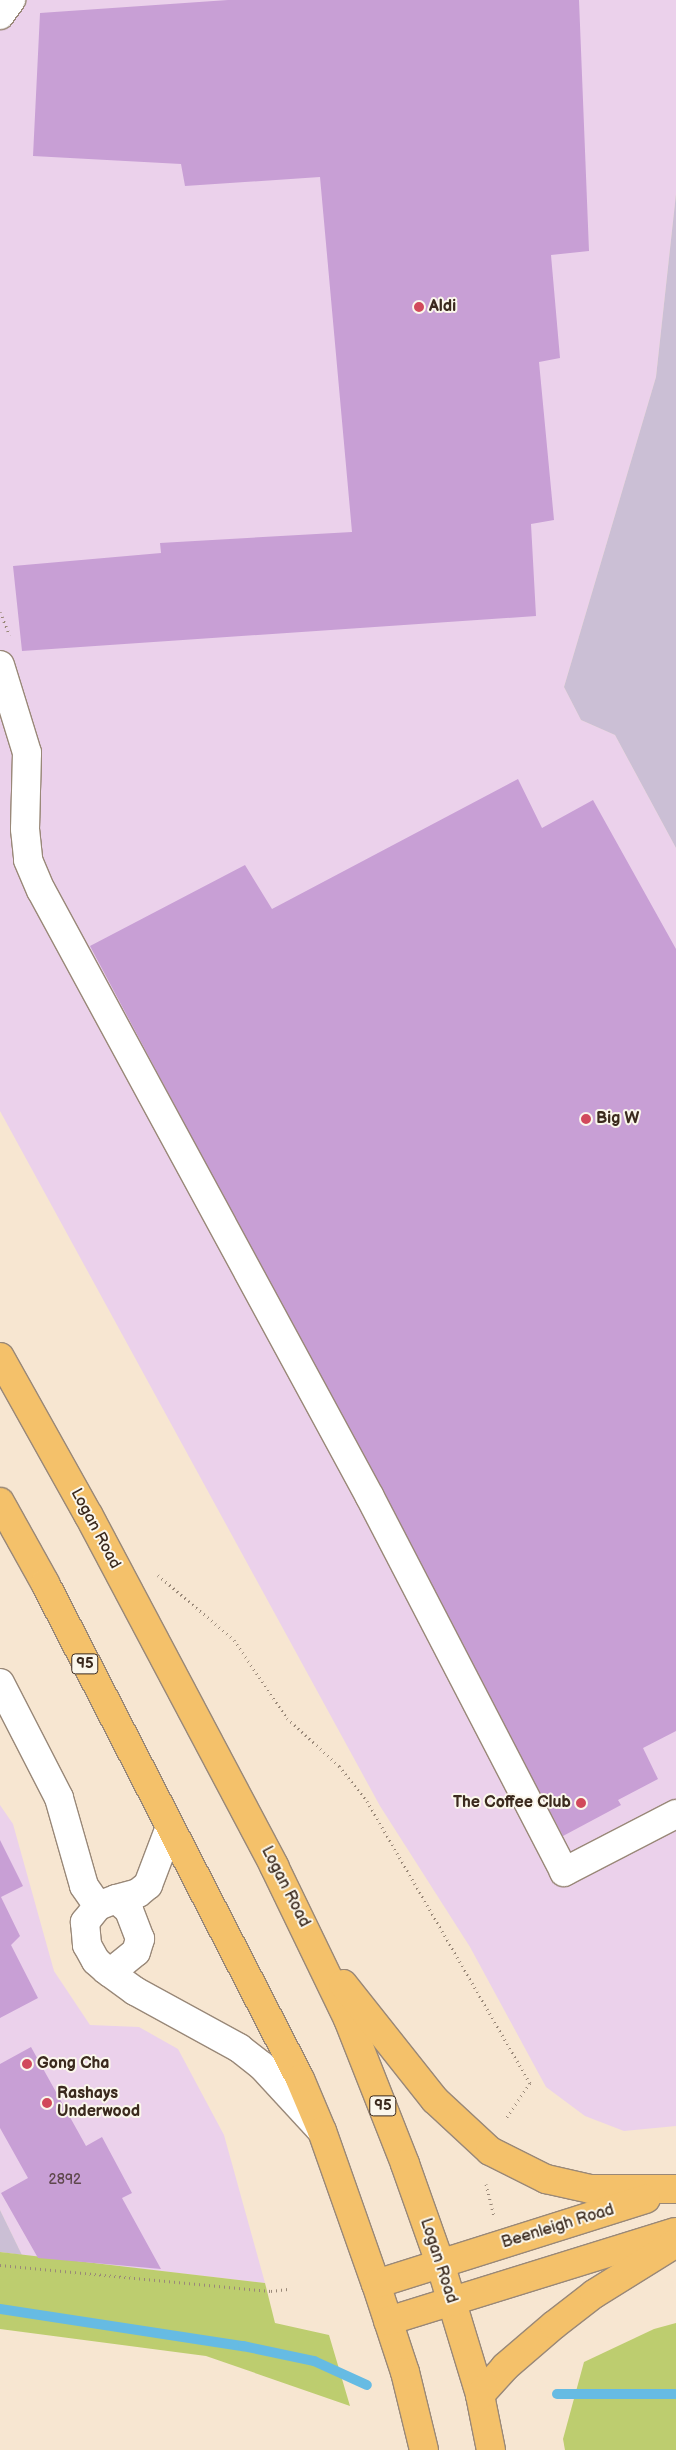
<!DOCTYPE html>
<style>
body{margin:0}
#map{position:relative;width:676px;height:2450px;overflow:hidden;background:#f7e6d1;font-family:"Balsamiq Sans",sans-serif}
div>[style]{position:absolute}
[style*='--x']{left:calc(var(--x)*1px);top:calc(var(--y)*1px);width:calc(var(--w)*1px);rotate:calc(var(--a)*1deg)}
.built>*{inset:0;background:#ebd1eb}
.industrial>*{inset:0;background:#cbbfd5}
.green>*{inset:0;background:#bdcd6f}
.stream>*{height:10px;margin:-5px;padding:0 5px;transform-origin:5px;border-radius:5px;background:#66bbe3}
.building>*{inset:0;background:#c89fd5}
.path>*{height:3px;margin-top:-1.5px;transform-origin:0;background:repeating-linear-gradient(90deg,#998878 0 1px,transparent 0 5px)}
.roads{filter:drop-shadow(1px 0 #998878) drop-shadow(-1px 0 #998878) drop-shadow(0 1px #998878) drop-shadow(0 -1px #998878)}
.minor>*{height:28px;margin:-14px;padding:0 14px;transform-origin:14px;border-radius:14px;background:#fff}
.major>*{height:28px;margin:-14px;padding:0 14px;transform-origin:14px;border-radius:14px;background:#f4c16a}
.dots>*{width:14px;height:14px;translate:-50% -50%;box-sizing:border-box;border:2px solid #fbf7ec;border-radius:50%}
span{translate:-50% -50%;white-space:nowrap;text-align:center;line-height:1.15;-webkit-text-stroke:4px #fbf7ec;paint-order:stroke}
.number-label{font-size:14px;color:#5e474c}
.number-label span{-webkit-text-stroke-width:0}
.shield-label span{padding:1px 4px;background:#fbf7ec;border:1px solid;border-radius:4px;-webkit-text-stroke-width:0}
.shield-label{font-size:15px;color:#3b2a1e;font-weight:700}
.poi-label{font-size:16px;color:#3b2a1e;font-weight:700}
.left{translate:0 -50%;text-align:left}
.right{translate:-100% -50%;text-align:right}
.street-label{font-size:16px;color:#3b2a1e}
</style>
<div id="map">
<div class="built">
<i style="clip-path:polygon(0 0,676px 0,676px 194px,656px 377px,564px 687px,581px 720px,615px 735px,676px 848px,676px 2126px,624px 2131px,585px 2116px,546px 2087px,470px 1947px,380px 1806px,0 1111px)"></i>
<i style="clip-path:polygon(0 1805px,13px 1824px,54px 1971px,90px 2025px,139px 2027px,178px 2049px,224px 2135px,265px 2283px,22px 2255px,0 2210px)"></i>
</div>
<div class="industrial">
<i style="clip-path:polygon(676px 194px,676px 848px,615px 735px,581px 720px,564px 687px,656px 377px)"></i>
<i style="clip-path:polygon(0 2210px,22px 2255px,0 2252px)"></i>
</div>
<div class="green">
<i style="clip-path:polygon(0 2252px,265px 2283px,275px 2323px,329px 2335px,350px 2406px,206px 2356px,0 2329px)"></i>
<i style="clip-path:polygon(676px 2323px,676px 2450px,565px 2450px,563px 2439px,584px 2362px,654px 2329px)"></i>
</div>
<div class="stream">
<i style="--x:0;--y:2309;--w:246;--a:8.7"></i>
<i style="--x:243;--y:2346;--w:73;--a:11.9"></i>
<i style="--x:314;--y:2361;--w:58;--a:24.4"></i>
<i style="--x:557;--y:2394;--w:119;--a:0"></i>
</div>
<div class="building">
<i style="clip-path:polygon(228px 0,579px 0,589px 251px,551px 255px,560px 358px,539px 362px,554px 520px,531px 524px,536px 616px,22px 651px,13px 566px,161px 553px,160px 543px,352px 532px,320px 177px,185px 186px,181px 164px,33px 156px,40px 13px)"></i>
<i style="clip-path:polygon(518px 779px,542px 828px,593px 800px,676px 949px,676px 1731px,643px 1748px,658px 1779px,618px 1800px,621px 1805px,563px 1836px,90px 946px,245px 865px,272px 909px)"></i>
<i style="clip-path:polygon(0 1840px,23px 1886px,1px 1897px,20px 1936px,11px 1945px,38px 1998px,0 2018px)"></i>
<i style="clip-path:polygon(31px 2047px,86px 2146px,102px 2137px,132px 2193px,122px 2198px,161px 2269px,38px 2258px,1px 2193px,28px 2178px,0 2128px,0 2064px)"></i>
</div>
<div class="path">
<i style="--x:0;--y:612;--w:25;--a:67"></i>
<i style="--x:158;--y:1575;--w:100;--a:40.5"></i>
<i style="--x:234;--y:1640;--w:94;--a:55.8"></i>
<i style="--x:287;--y:1718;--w:71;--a:42.7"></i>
<i style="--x:339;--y:1766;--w:45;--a:51.3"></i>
<i style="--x:367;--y:1801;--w:326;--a:60"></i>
<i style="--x:530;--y:2083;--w:42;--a:124.4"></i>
<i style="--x:486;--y:2184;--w:32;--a:76"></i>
<i style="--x:0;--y:2265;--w:272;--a:5.5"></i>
<i style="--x:271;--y:2291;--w:17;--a:-7"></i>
</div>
<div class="roads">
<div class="minor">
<i style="--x:0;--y:15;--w:19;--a:-54"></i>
<i style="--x:0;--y:665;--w:92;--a:72.9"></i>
<i style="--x:27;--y:753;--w:76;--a:91.5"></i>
<i style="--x:25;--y:829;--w:31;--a:84"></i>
<i style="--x:28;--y:860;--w:33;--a:67"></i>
<i style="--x:41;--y:890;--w:690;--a:61.54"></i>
<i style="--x:370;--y:1497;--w:422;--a:62.6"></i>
<i style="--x:564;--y:1872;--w:126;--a:-27.4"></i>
<i style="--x:0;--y:1683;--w:129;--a:62.8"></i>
<i style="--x:59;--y:1798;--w:91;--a:74.1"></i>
<i style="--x:84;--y:1886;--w:24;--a:55"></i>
<i style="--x:116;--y:1899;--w:23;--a:-15"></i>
<i style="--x:138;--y:1893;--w:13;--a:-39"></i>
<i style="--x:148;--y:1885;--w:62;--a:-69.2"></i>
<i style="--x:110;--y:1973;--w:33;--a:-39"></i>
<i style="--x:136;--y:1952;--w:14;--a:-73"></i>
<i style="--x:140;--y:1939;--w:31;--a:-111"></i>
<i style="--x:129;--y:1910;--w:17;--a:-140"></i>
<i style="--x:116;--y:1899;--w:19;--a:159"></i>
<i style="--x:98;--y:1906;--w:21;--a:129"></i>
<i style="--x:85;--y:1922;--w:23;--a:85"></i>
<i style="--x:87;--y:1945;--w:18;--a:61"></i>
<i style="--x:96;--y:1961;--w:13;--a:42"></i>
<i style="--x:106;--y:1970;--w:36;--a:36"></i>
<i style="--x:135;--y:1991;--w:119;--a:28.7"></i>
<i style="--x:239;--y:2048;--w:29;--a:38"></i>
<i style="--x:262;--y:2066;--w:86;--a:47.4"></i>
</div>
<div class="major">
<i style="--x:0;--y:1357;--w:182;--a:60.8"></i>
<i style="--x:89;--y:1516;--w:396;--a:62.1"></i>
<i style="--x:274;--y:1866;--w:170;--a:64.2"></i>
<i style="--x:348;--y:2019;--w:156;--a:68.5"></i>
<i style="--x:405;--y:2164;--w:105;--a:70.5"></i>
<i style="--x:440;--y:2263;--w:138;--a:73.1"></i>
<i style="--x:480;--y:2395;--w:56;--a:78.7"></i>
<i style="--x:0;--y:1502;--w:93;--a:60.9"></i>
<i style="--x:45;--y:1583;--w:558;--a:62.79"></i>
<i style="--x:300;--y:2079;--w:56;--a:67.1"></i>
<i style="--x:322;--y:2131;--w:162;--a:70.6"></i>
<i style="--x:376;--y:2284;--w:93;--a:71.8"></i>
<i style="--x:405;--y:2372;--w:80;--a:76.3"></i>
<i style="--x:343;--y:1984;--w:148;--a:51.6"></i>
<i style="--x:435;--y:2100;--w:75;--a:42.8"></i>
<i style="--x:490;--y:2151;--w:63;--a:26.6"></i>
<i style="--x:546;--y:2179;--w:45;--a:12.8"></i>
<i style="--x:590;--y:2189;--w:86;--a:0"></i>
<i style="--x:376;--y:2284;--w:283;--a:-17.5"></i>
<i style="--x:388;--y:2321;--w:301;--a:-17.2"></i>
<i style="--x:480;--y:2395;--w:38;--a:-48"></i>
<i style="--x:505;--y:2367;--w:65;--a:-40.6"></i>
<i style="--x:554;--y:2325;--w:51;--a:-37.8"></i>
<i style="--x:594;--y:2294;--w:97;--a:-31.9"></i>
</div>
</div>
<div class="dots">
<i style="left:419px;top:307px;background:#d1495b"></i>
<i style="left:586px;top:1119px;background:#d1495b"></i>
<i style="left:581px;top:1803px;background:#d1495b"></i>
<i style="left:27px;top:2064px;background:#d1495b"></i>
<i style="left:47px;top:2103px;background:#d1495b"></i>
</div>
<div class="number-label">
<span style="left:65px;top:2180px">2892</span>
</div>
<div class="shield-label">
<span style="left:85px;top:1664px">95</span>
<span style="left:383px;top:2106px">95</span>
</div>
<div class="poi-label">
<span class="left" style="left:429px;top:307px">Aldi</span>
<span class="left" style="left:596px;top:1119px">Big W</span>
<span class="right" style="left:571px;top:1803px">The Coffee Club</span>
<span class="left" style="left:37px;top:2064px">Gong Cha</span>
<span class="left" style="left:57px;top:2103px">Rashays<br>Underwood</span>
</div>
<div class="street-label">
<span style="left:95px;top:1529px;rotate:62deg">Logan Road</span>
<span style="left:285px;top:1887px;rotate:63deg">Logan Road</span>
<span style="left:558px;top:2227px;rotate:-17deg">Beenleigh Road</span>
<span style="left:438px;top:2261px;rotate:72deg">Logan Road</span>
</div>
</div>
